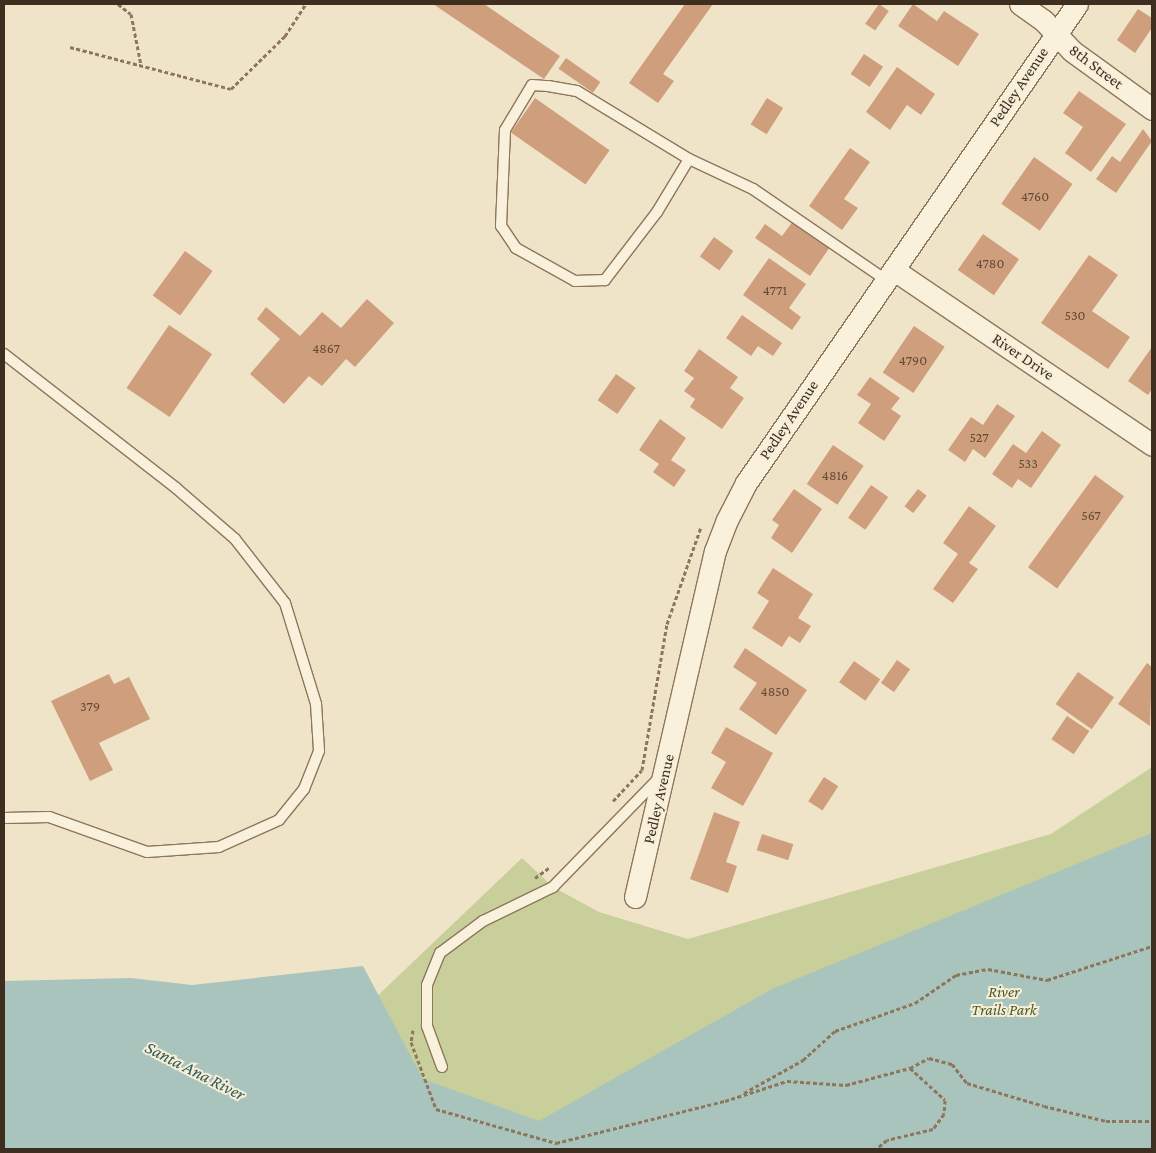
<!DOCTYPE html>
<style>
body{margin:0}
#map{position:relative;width:1156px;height:1153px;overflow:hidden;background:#f0e4c8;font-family:"Crimson Pro",serif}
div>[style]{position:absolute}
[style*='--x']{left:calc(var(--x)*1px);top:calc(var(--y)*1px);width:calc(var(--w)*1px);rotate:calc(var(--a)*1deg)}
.green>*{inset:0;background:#c9cf9b}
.water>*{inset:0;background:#a9c4bc}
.building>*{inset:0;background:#cf9f7d;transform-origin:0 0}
.path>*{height:3px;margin-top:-1.5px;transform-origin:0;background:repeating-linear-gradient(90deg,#8d765c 0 4px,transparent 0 6.5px)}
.roads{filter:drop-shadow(1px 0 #8d765c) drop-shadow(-1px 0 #8d765c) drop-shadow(0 1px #8d765c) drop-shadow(0 -1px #8d765c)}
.service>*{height:10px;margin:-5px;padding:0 5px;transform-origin:5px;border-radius:5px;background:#faf1dc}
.minor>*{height:21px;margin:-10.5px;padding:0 10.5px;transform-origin:10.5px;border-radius:10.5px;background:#faf1dc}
span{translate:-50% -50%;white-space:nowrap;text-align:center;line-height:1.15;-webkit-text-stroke:4px #f7eed8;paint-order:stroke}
.number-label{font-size:14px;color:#624a37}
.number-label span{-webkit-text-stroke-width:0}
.street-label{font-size:16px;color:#3d2e20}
.park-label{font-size:16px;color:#4d5a26;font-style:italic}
.water-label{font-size:18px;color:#2f5d5a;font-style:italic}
.frame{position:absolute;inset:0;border:5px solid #3d2e20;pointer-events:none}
</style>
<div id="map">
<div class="green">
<i style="clip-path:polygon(1152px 767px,1152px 1149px,400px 1149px,286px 1083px,522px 858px,553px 887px,599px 912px,688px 939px,1051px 834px)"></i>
</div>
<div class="water">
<i style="clip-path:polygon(1152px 833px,1152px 1149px,4px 1149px,4px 981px,131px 978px,192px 985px,363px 966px,423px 1079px,539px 1121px,772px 989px)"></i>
</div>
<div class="building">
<i style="clip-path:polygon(433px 4px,484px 4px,560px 56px,544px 79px)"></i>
<i style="clip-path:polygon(685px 4px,713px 4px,663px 74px,674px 81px,658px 103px,629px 83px)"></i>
<i style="left:879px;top:4px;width:12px;height:24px;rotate:35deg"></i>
<i style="clip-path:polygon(913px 4px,937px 21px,944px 11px,979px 34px,958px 66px,898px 26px)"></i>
<i style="clip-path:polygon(1138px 9px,1152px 18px,1152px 28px,1135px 53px,1117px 40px)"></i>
<i style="left:864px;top:54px;width:23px;height:24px;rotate:34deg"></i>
<i style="left:566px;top:58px;width:42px;height:13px;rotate:35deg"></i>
<i style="clip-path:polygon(897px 67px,935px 94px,921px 115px,907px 105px,890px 130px,866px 112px)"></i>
<i style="clip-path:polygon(1079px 91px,1126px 124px,1091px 172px,1065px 153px,1083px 127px,1063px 113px)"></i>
<i style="left:535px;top:98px;width:91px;height:42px;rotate:35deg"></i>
<i style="left:767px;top:98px;width:19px;height:31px;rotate:32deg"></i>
<i style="clip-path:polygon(1143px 129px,1152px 141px,1116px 193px,1096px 179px,1112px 156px,1120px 162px)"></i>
<i style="clip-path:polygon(850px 148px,870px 162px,844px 199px,858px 208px,842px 230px,809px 206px)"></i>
<i style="left:1034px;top:157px;width:47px;height:57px;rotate:35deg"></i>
<i style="clip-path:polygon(793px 221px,830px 247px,810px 276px,755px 238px,765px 224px,782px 236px)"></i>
<i style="left:983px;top:234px;width:44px;height:44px;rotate:35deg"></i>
<i style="left:714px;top:237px;width:24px;height:24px;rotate:36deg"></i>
<i style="left:185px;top:251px;width:34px;height:55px;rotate:36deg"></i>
<i style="clip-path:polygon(1089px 255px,1118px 275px,1092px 311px,1130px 337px,1108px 369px,1041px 323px)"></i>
<i style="clip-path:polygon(769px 258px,806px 284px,789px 308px,801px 317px,792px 330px,743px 295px)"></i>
<i style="clip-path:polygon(367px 299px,394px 323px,355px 367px,346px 359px,322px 386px,309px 376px,284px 404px,250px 374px,280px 339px,257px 319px,266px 307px,300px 336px,322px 312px,341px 328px)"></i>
<i style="clip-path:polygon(742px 315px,782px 343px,773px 356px,758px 346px,751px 356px,726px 338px)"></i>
<i style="left:169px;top:325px;width:52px;height:76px;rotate:34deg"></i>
<i style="left:914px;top:326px;width:37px;height:56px;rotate:34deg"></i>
<i style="clip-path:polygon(1152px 347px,1152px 389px,1148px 395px,1128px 381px)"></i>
<i style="clip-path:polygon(699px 349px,738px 377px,730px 388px,744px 398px,722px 429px,690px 407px,695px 399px,684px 391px,694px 378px,684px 371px)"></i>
<i style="left:616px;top:374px;width:24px;height:32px;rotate:35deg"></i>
<i style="clip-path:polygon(870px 377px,900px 398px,891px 409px,901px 416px,884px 441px,858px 423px,871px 404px,857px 395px)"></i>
<i style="clip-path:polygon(997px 404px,1015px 416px,985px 458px,973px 449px,965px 462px,948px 450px,971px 417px,983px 425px)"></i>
<i style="clip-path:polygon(660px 419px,686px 438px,671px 460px,686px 470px,674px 487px,653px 472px,659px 464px,639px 450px)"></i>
<i style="clip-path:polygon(1042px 431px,1061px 445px,1031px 488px,1018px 479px,1012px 488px,992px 474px,1013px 444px,1026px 453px)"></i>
<i style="left:833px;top:445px;width:37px;height:47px;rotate:34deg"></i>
<i style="left:1095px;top:475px;width:36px;height:114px;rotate:36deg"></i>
<i style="left:871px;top:485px;width:21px;height:40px;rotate:35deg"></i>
<i style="clip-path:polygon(794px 489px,822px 509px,792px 553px,771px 538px,779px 525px,772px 520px)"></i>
<i style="left:918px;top:489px;width:11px;height:22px;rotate:38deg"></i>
<i style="clip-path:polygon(969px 506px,996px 526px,969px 563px,978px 569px,953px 603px,933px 589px,958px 554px,943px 543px)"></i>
<i style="clip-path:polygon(773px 568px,813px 594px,798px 618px,811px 626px,800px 643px,789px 636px,782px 647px,752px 628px,769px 601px,757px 593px)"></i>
<i style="clip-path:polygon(745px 648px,807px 690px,776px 735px,739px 709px,757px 683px,733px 667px)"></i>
<i style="left:897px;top:660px;width:16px;height:28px;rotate:35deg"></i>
<i style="left:854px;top:661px;width:32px;height:26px;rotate:35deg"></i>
<i style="clip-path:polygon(1147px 663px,1152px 667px,1150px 726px,1118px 704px)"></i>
<i style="left:1078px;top:672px;width:44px;height:39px;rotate:35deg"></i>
<i style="clip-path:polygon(109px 674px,114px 684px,129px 677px,150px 719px,99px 743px,113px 770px,90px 781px,51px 701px)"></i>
<i style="left:1067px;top:716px;width:27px;height:28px;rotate:34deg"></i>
<i style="clip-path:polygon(726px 727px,773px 753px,743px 806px,711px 788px,726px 762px,711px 753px)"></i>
<i style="left:824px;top:777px;width:17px;height:29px;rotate:33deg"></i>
<i style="clip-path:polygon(714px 812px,740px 822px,726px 862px,737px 866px,728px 893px,690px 879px)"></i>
<i style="left:762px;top:834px;width:33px;height:17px;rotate:18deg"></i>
</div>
<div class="path">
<i style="--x:118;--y:4;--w:16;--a:38"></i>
<i style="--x:131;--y:14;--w:52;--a:78.9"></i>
<i style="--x:70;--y:47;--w:166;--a:14.6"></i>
<i style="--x:231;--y:89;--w:76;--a:-44.5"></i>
<i style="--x:285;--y:36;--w:38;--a:-57"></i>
<i style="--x:613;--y:801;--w:42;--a:-46.9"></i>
<i style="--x:642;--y:770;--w:148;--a:-80.3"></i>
<i style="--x:667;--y:624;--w:103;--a:-70.7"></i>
<i style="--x:535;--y:878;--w:19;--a:-36"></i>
<i style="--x:413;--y:1030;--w:12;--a:99"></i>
<i style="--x:411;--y:1042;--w:72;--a:69.5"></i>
<i style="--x:436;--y:1109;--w:125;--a:15.8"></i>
<i style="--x:556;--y:1143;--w:174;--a:-14"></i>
<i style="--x:725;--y:1101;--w:65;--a:-17.9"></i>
<i style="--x:787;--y:1081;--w:59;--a:3.9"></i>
<i style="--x:846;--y:1085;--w:66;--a:-14.9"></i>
<i style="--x:910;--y:1068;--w:47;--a:42.4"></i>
<i style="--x:945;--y:1100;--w:14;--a:94"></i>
<i style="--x:944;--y:1114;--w:19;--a:126"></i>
<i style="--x:933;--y:1129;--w:47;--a:166.6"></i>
<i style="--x:887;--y:1140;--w:14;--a:141"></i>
<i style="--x:910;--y:1068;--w:21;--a:-28"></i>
<i style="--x:929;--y:1058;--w:24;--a:15"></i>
<i style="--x:952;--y:1064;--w:24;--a:52"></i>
<i style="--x:967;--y:1083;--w:80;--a:16.6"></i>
<i style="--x:1044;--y:1106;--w:64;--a:13.6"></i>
<i style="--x:1106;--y:1121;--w:46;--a:0"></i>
<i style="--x:744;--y:1093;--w:68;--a:-29.2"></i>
<i style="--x:803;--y:1060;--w:43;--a:-42.2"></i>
<i style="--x:835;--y:1031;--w:85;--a:-19.3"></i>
<i style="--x:915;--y:1003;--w:50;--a:-34.3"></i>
<i style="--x:956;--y:975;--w:33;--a:-11"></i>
<i style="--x:988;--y:969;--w:60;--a:10.6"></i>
<i style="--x:1047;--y:980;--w:110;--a:-17.9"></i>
</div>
<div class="roads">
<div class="service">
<i style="--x:689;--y:159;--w:62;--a:121.1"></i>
<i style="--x:657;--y:212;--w:86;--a:127.4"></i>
<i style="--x:605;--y:280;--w:30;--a:178"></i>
<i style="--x:575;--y:281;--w:68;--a:-150.8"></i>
<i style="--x:516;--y:248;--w:27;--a:-124"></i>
<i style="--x:501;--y:226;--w:96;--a:-87.6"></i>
<i style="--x:505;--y:130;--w:52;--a:-59"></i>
<i style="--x:532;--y:85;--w:16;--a:4"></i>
<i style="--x:548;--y:86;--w:29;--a:10"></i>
<i style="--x:577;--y:91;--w:131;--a:31.3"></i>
<i style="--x:689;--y:159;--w:71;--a:25.1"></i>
<i style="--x:753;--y:189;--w:161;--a:34.4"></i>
<i style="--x:4;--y:354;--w:218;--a:37.9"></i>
<i style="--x:176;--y:488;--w:78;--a:40.8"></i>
<i style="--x:235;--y:539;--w:81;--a:52"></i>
<i style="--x:285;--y:603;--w:106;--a:72.9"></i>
<i style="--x:316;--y:704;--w:47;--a:86.3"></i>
<i style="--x:319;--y:751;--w:41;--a:111.5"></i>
<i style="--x:304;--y:789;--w:40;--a:129"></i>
<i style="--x:279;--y:820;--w:66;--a:155.8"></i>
<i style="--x:219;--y:847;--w:72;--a:176"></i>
<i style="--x:147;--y:852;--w:104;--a:-160.3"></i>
<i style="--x:49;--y:817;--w:45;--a:178.7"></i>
<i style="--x:442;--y:1067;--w:44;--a:-110.1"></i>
<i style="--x:427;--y:1026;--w:41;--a:-90"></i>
<i style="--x:427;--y:985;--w:35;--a:-68"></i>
<i style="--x:440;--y:953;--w:54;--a:-36.7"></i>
<i style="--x:483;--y:921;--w:78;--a:-25.9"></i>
<i style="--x:553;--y:887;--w:152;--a:-45.8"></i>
</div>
<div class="minor">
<i style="--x:1020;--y:4;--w:28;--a:35"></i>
<i style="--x:1043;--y:20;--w:42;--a:46.9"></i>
<i style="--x:1072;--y:51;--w:99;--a:35.9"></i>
<i style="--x:894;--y:270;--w:312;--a:34.1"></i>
<i style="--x:635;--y:897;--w:355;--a:-77"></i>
<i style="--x:715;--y:551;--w:33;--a:-69"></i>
<i style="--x:727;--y:520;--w:42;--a:-62.8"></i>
<i style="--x:746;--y:483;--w:582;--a:-55.35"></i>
</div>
</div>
<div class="number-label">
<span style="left:1035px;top:196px">4760</span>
<span style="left:990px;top:263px">4780</span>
<span style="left:775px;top:290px">4771</span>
<span style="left:1075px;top:315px">530</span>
<span style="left:326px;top:348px">4867</span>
<span style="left:913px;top:360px">4790</span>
<span style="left:979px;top:437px">527</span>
<span style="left:1028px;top:463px">533</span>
<span style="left:835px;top:475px">4816</span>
<span style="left:1091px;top:515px">567</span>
<span style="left:775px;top:691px">4850</span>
<span style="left:90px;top:706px">379</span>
</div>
<div class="street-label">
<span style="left:1096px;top:67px;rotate:37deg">8th Street</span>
<span style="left:1019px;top:87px;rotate:-56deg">Pedley Avenue</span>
<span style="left:1023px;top:357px;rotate:34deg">River Drive</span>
<span style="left:789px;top:420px;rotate:-56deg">Pedley Avenue</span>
<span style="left:659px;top:799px;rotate:-77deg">Pedley Avenue</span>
</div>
<div class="park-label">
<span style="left:1004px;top:1001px">River<br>Trails Park</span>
</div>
<div class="water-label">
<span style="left:195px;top:1071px;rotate:27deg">Santa Ana River</span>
</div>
<div class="frame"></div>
</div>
